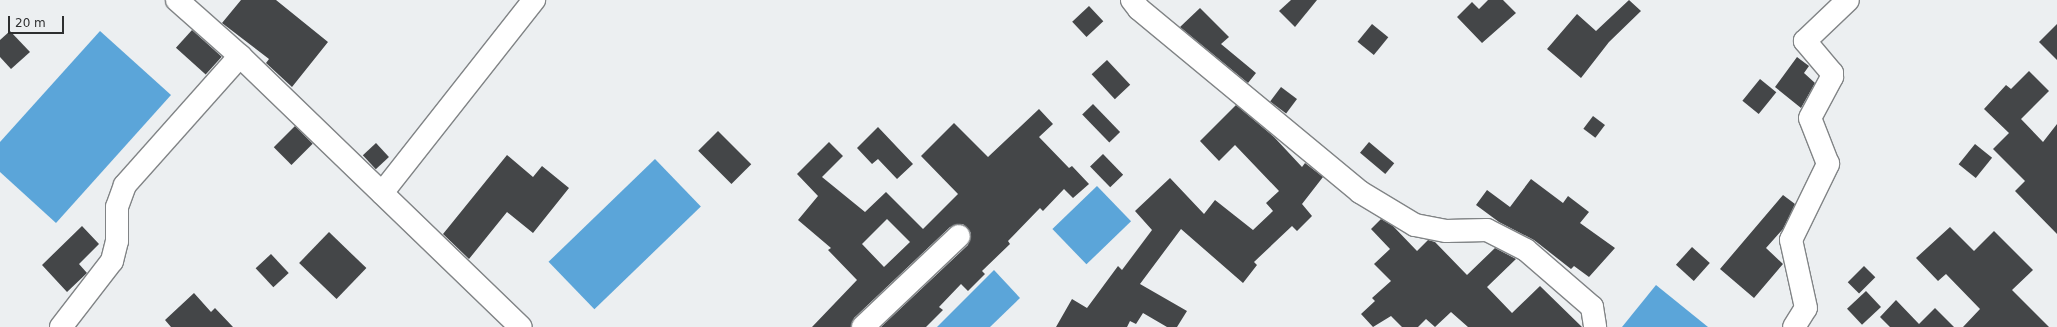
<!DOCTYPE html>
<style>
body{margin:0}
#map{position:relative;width:2057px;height:327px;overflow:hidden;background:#eceff1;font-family:"DejaVu Sans",sans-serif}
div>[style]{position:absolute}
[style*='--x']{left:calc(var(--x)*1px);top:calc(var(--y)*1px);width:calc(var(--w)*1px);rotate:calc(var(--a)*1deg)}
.water>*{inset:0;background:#5ba5d9;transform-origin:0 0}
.building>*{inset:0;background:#444648;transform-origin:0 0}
.roads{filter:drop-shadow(1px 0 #818486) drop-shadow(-1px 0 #818486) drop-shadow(0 1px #818486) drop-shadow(0 -1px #818486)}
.minor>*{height:22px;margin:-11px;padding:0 11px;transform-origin:11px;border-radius:11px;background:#fff}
span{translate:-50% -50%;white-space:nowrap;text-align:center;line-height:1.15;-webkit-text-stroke:4px #eceff1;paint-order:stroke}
.scale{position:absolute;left:8px;top:16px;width:56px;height:18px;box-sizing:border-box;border:2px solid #2e2f30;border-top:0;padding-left:5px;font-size:12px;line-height:14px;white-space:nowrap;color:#2e2f30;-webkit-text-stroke:3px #eceff1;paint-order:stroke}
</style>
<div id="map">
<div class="water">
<i style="clip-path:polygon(100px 31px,171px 95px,56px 223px,0 172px,0 142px)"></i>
<i style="left:655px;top:159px;width:66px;height:148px;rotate:46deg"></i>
<i style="left:1097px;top:186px;width:49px;height:62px;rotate:46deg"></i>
<i style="clip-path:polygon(994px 270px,1020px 298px,990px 327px,937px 327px)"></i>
<i style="clip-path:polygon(1656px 285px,1708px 327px,1622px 327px)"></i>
</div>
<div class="building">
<i style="clip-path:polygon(241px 0,276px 0,328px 42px,292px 87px,266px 63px,269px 59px,222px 23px)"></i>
<i style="clip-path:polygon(1291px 0,1317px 0,1295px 27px,1279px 11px)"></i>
<i style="clip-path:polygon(1488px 0,1503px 0,1516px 13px,1482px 43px,1457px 17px,1472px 2px,1479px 9px)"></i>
<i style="clip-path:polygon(1629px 0,1641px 11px,1609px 42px,1581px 78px,1547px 49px,1577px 14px,1596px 31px)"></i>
<i style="left:1089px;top:6px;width:21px;height:23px;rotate:47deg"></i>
<i style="clip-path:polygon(1200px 8px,1229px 37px,1221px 44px,1256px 73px,1248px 83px,1180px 27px)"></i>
<i style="left:1372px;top:24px;width:21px;height:23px;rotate:39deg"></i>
<i style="clip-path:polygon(2057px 24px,2057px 60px,2039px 42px)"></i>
<i style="left:192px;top:30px;width:40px;height:24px;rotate:42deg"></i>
<i style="clip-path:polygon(10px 31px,30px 52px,11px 69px,0 57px,0 40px)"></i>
<i style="clip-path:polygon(1797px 57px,1809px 66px,1804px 73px,1815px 83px,1801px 108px,1775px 87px)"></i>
<i style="left:1107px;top:60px;width:34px;height:21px;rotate:47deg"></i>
<i style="clip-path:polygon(2029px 71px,2049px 91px,2021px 119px,2043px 142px,2057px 124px,2057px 234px,2015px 191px,2025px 181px,1993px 149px,2009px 133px,1984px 109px,2006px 85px,2011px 89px)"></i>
<i style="left:1760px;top:79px;width:21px;height:28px;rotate:39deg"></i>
<i style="left:1281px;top:87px;width:20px;height:18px;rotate:37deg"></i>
<i style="left:1093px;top:104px;width:39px;height:15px;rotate:46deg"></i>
<i style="clip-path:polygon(1236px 105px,1274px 137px,1302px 167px,1305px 163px,1323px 177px,1302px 204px,1312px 216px,1297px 231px,1292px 226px,1254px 262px,1257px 265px,1243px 283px,1181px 229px,1140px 284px,1187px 311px,1177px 327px,1167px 327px,1143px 313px,1136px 324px,1130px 321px,1127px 327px,1056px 327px,1072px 299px,1087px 308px,1118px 266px,1122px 270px,1152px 230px,1135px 211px,1170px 178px,1204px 214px,1215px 200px,1253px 230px,1273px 211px,1266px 203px,1279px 191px,1235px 145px,1219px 161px,1200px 141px)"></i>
<i style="clip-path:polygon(evenodd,1039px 109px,1053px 124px,1039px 137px,1069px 168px,1072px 166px,1089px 184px,1073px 198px,1064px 189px,1043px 211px,1040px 208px,1008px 241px,1010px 244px,982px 271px,985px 274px,968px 291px,961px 284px,939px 307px,943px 310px,926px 327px,881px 327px,968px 245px,971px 233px,963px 224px,950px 227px,854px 318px,851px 327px,812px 327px,857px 280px,828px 250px,831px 248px,798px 220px,818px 196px,797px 174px,829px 142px,843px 156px,822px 177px,865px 212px,886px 192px,923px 229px,958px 194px,921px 156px,954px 123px,988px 157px,1039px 109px,887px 219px,910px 242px,884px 267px,862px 244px,887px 219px)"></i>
<i style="left:1593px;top:116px;width:15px;height:16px;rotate:37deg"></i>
<i style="left:295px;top:126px;width:25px;height:30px;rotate:45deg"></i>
<i style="clip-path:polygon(878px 127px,913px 164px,897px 179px,878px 159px,872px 164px,857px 148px)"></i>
<i style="left:718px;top:131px;width:47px;height:28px;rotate:45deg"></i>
<i style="left:1369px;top:142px;width:33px;height:14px;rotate:40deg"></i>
<i style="left:376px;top:143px;width:19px;height:18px;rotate:47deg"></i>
<i style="left:1975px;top:144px;width:22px;height:26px;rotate:39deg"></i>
<i style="left:1103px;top:154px;width:29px;height:18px;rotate:46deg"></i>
<i style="clip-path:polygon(507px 155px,533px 177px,542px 166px,569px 188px,533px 233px,507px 212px,469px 259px,443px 234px)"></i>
<i style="clip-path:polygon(1531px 179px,1563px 203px,1568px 196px,1589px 212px,1580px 223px,1615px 248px,1589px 277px,1574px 266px,1571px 269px,1534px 240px,1499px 222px,1476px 205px,1487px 190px,1510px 207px)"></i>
<i style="clip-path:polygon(1783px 195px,1795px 204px,1783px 229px,1766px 248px,1783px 264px,1754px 298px,1720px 269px)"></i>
<i style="clip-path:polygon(1381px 219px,1393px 226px,1417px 251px,1428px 240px,1435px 242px,1467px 275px,1495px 248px,1516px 259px,1487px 287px,1512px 313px,1540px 286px,1582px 327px,1468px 327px,1451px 312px,1435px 327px,1426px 319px,1418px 327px,1402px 327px,1391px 316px,1373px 327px,1361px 314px,1375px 301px,1372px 298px,1391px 281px,1374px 264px,1390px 249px,1371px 229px)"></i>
<i style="clip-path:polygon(82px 226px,99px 244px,79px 264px,87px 273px,67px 292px,42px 265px)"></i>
<i style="clip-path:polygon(1950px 227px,1974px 251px,1994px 231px,2033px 270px,2012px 290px,2049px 327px,1963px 327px,1980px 309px,1946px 274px,1938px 281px,1916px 258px)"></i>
<i style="left:329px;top:232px;width:52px;height:43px;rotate:44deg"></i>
<i style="left:1692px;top:247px;width:24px;height:24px;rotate:42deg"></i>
<i style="left:271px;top:254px;width:26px;height:21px;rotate:47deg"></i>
<i style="left:1864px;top:266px;width:16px;height:23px;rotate:45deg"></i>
<i style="left:1866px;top:291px;width:22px;height:26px;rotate:47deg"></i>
<i style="clip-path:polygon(194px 293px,211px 312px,215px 308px,233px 327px,171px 327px,165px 320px)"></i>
<i style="clip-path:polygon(1896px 300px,1919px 324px,1935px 308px,1954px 327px,1890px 327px,1880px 317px)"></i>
</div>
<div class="roads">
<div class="minor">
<i style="--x:177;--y:0;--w:84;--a:41.6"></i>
<i style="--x:240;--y:56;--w:390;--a:44"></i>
<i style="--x:1132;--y:0;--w:11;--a:52"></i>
<i style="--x:1139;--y:9;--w:287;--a:39.6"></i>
<i style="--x:1360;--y:192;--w:64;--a:31"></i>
<i style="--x:1415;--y:225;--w:32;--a:11"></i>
<i style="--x:1446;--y:231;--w:41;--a:-1.4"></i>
<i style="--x:1487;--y:230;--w:44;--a:27.1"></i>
<i style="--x:1526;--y:250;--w:87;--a:40.8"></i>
<i style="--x:1592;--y:307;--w:20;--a:81"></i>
<i style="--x:382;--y:193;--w:246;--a:-51.8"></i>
<i style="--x:61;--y:327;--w:83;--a:-52.3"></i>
<i style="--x:112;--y:261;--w:21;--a:-76"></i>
<i style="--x:117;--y:241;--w:34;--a:-90"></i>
<i style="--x:117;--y:207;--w:23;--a:-70"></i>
<i style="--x:125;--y:185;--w:173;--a:-48.3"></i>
<i style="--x:863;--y:327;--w:132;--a:-43.5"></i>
<i style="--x:1794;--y:327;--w:22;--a:-58"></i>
<i style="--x:1806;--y:308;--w:70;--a:-102.4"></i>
<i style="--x:1791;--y:240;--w:85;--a:-64"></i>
<i style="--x:1828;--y:164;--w:49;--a:-111.4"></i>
<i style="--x:1810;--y:118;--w:47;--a:-61.8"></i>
<i style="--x:1832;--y:77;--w:4;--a:-90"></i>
<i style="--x:1832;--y:73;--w:42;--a:-130.2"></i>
<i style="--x:1805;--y:41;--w:59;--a:-43.6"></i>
</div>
</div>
<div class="scale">20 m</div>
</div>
